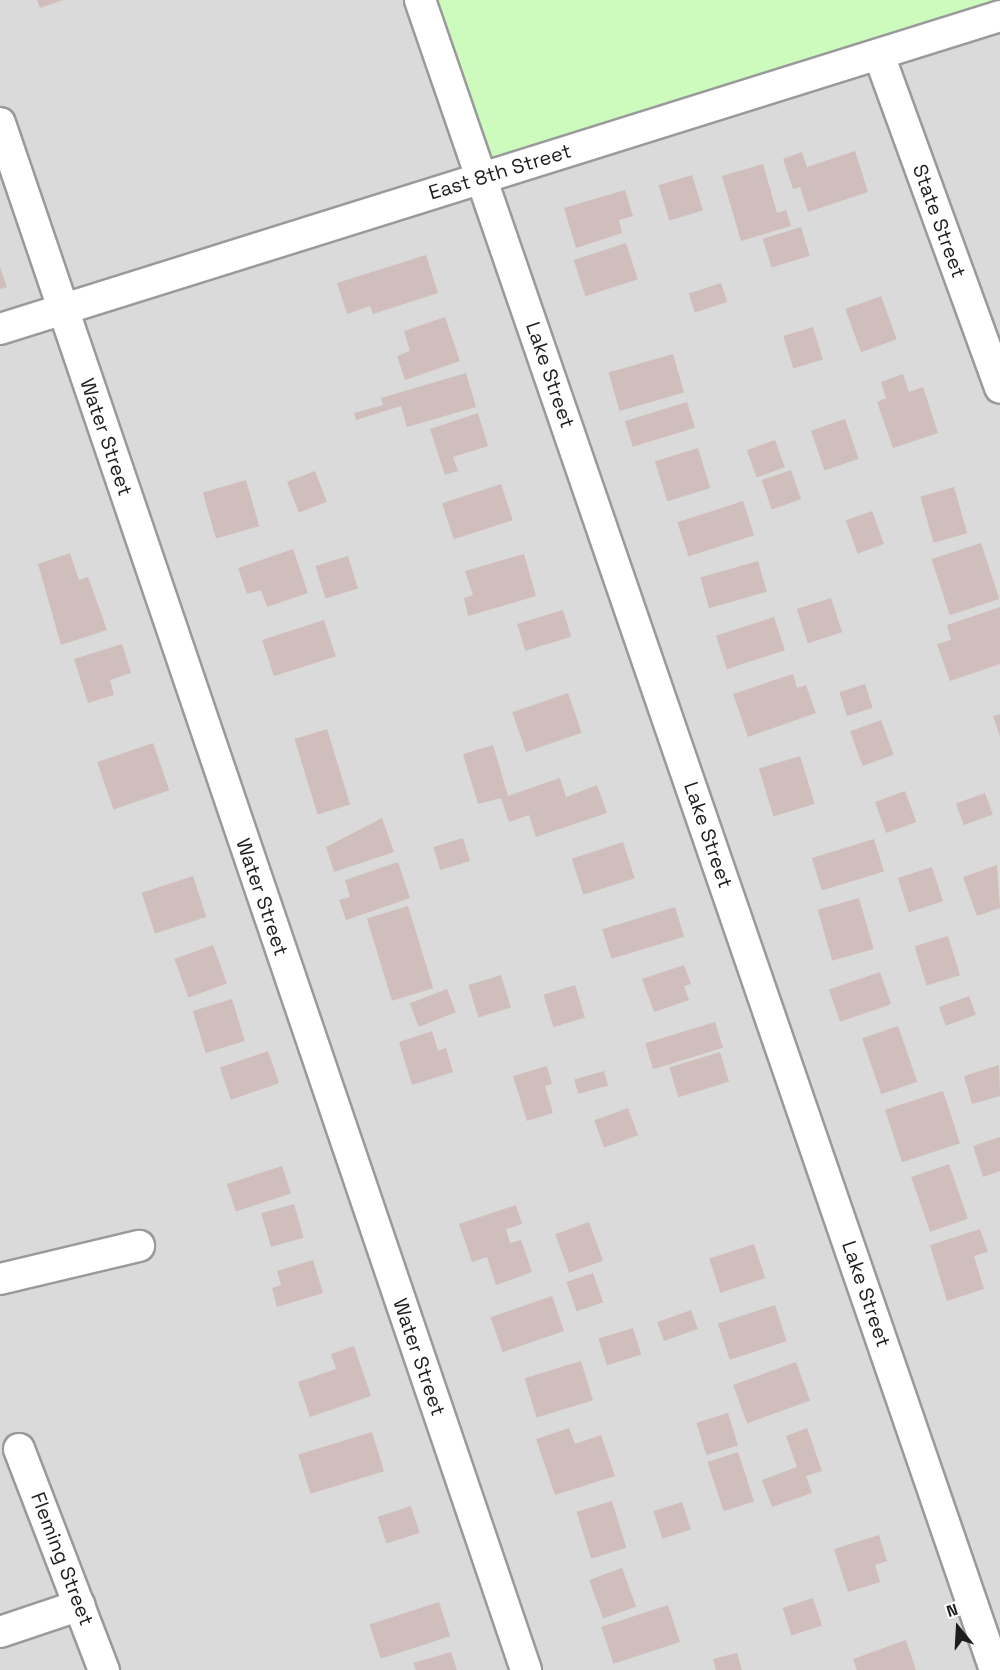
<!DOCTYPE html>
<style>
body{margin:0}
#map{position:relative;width:1000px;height:1670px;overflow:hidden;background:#efe7e2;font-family:"Space Grotesk",sans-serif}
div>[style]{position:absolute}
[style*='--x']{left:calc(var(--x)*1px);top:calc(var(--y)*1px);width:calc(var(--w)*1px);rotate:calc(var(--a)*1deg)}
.residential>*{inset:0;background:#dbdada}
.park>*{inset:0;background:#ccfbbd}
.building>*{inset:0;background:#cfbebc;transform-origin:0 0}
.roads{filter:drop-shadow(2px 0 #9a9a9a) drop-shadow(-2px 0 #9a9a9a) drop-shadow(0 2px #9a9a9a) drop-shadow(0 -2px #9a9a9a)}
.minor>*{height:30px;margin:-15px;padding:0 15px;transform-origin:15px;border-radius:15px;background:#fff}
span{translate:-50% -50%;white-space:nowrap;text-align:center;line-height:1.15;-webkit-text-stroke:6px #fff;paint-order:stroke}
.street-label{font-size:20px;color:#1d1d1d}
.north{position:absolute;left:928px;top:1598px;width:60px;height:60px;-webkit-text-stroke:4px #fff;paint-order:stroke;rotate:342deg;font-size:16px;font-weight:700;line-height:24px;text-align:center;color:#1d1d1d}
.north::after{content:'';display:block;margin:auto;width:21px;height:27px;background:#1d1d1d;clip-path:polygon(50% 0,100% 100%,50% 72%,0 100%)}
</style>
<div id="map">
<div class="residential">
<i style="clip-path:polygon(0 0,429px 0,1000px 7px,1000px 1670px,0 1670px)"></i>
</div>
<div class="park">
<i style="clip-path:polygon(429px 0,1000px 0,1000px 7px,488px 170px)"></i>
</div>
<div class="building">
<i style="clip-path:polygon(37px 0,63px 0,40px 8px)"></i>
<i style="clip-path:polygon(855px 151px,868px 192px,808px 212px,800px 187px,793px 189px,783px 159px,802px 152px,807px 167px)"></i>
<i style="clip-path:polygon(763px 164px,777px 213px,786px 210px,791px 226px,741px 241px,722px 176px)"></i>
<i style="left:692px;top:175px;width:37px;height:35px;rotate:73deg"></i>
<i style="clip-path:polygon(625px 190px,633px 216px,619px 220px,622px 233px,576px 248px,564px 208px)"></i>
<i style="left:801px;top:227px;width:30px;height:40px;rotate:73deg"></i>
<i style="left:626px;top:243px;width:38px;height:55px;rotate:72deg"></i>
<i style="clip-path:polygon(426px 255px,438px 293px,373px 314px,370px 306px,347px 314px,337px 283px)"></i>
<i style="clip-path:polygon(0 267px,7px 287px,0 289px)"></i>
<i style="left:721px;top:283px;width:20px;height:34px;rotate:72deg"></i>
<i style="left:881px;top:296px;width:46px;height:38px;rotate:70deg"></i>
<i style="clip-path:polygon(445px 317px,460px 361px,405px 380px,397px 356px,410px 351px,404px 331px)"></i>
<i style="left:813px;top:327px;width:34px;height:31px;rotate:73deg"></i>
<i style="left:673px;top:354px;width:40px;height:67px;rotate:74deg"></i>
<i style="clip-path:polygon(466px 373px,476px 407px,407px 427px,401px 406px,356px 420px,354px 413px,383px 405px,381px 398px)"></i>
<i style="clip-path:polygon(903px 374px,909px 392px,923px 387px,938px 433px,893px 448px,877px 402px,886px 398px,881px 382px)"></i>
<i style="left:687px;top:402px;width:27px;height:65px;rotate:73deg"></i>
<i style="clip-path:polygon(478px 413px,488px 446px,453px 457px,458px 471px,445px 475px,430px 429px)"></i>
<i style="left:845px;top:419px;width:42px;height:36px;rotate:71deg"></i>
<i style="left:775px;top:440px;width:29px;height:30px;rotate:70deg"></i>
<i style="left:698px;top:448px;width:42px;height:45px;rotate:73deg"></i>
<i style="left:791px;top:470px;width:31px;height:31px;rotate:71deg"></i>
<i style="left:315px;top:471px;width:33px;height:30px;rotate:69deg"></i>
<i style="left:246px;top:480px;width:48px;height:45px;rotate:74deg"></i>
<i style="left:501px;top:484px;width:38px;height:62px;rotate:72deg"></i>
<i style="left:954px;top:487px;width:48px;height:35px;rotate:74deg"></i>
<i style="left:743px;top:501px;width:36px;height:69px;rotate:72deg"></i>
<i style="left:872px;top:511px;width:35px;height:28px;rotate:70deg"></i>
<i style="left:981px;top:543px;width:59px;height:52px;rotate:72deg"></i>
<i style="clip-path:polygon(293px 549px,308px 593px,267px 607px,261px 590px,247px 594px,238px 568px)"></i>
<i style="clip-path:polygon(70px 553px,79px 580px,88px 577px,107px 630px,61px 645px,38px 564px)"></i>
<i style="clip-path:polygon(524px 554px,536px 596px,468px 616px,464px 598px,473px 595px,465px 571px)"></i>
<i style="left:348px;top:556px;width:34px;height:34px;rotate:73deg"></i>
<i style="left:758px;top:561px;width:32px;height:60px;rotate:74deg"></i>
<i style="left:831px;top:598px;width:36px;height:36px;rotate:72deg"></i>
<i style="clip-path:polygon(1000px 607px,1000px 664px,950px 681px,937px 644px,951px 640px,947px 625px)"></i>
<i style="left:563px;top:610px;width:28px;height:48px;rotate:73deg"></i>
<i style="left:774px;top:617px;width:35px;height:61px;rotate:72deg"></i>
<i style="left:324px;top:620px;width:38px;height:65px;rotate:72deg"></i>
<i style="clip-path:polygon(122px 644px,131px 673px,110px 680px,114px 695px,88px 703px,74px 659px)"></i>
<i style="clip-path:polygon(793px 674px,797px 688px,806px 685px,816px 713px,748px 737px,733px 694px)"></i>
<i style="left:865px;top:684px;width:25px;height:27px;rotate:72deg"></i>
<i style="left:568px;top:693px;width:42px;height:59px;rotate:71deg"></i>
<i style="clip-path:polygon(1000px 714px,1000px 737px,993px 716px)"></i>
<i style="left:881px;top:720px;width:37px;height:33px;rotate:70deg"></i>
<i style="left:327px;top:729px;width:79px;height:34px;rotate:73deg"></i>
<i style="left:153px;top:743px;width:50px;height:59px;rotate:71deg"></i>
<i style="clip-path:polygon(493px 745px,508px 796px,560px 778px,566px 797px,597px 785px,607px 813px,536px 837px,529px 815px,509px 822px,501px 798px,478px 804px,463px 754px)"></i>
<i style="left:800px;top:756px;width:50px;height:43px;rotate:73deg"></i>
<i style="left:905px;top:791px;width:33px;height:32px;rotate:70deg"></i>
<i style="left:985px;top:793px;width:23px;height:31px;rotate:70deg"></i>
<i style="clip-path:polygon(382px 818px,394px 852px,334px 872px,326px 847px)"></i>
<i style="left:463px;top:838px;width:24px;height:31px;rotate:73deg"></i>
<i style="left:874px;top:839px;width:34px;height:65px;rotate:73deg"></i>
<i style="left:623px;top:842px;width:38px;height:54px;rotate:72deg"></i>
<i style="clip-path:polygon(398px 862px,410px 898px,346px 920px,339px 900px,350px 897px,345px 880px)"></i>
<i style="clip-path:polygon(997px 865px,1000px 908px,977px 916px,963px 877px)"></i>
<i style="left:932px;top:867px;width:36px;height:36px;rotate:72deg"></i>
<i style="left:193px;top:876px;width:43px;height:54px;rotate:72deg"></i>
<i style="left:859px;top:898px;width:53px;height:43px;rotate:74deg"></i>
<i style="left:408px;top:906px;width:86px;height:43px;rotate:73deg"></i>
<i style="left:675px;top:907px;width:31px;height:76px;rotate:73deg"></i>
<i style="left:948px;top:936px;width:41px;height:35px;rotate:73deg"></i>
<i style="left:213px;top:945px;width:41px;height:41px;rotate:70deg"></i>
<i style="clip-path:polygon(684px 965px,691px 984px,684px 986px,689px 1000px,654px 1012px,642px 979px)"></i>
<i style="left:880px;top:972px;width:34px;height:54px;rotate:71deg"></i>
<i style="left:501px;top:975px;width:34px;height:34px;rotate:73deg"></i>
<i style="left:575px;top:985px;width:34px;height:33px;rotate:73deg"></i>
<i style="left:447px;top:989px;width:25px;height:40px;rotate:69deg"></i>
<i style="left:969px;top:996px;width:20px;height:32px;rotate:70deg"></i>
<i style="left:232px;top:999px;width:44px;height:41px;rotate:73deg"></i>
<i style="left:715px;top:1022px;width:27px;height:73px;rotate:73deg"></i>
<i style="left:898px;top:1026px;width:59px;height:38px;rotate:71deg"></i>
<i style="clip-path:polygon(432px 1031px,438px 1051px,446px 1048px,453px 1072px,412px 1085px,399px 1042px)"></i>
<i style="left:268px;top:1051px;width:34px;height:51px;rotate:71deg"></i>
<i style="left:720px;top:1052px;width:31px;height:53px;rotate:73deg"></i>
<i style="clip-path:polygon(999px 1065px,1000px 1096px,972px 1104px,964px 1076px)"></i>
<i style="clip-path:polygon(547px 1066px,552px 1084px,545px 1086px,553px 1113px,527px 1121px,513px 1076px)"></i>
<i style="left:604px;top:1071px;width:15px;height:31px;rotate:74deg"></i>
<i style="left:943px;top:1091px;width:55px;height:61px;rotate:72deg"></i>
<i style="left:628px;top:1108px;width:29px;height:36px;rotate:70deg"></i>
<i style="clip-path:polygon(1000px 1137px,1000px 1171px,983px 1177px,973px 1146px)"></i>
<i style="left:949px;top:1164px;width:58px;height:40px;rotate:71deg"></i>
<i style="left:282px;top:1166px;width:29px;height:58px;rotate:72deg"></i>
<i style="left:294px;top:1204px;width:35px;height:34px;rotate:74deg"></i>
<i style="clip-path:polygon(516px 1205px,522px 1224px,506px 1229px,510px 1243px,521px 1240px,532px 1272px,496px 1285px,487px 1257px,472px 1262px,459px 1224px)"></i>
<i style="left:589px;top:1222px;width:41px;height:36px;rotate:70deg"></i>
<i style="clip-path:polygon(980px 1229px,988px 1252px,974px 1256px,984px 1289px,947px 1301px,930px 1245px)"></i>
<i style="left:754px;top:1244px;width:36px;height:47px;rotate:72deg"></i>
<i style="clip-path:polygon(313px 1260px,323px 1293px,277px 1307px,272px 1288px,281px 1285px,277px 1271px)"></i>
<i style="left:593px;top:1273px;width:31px;height:28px;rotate:71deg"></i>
<i style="left:552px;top:1296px;width:37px;height:65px;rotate:71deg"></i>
<i style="left:775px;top:1305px;width:38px;height:60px;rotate:72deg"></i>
<i style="left:691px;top:1310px;width:20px;height:36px;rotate:70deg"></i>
<i style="left:633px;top:1328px;width:28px;height:36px;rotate:73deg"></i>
<i style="clip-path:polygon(354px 1346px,371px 1396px,310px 1417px,298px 1382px,336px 1369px,331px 1354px)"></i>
<i style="left:581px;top:1361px;width:41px;height:59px;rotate:73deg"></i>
<i style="left:796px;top:1362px;width:41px;height:67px;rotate:70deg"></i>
<i style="left:728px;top:1413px;width:34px;height:33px;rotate:73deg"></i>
<i style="clip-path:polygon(569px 1428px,575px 1444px,601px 1435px,615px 1476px,555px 1495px,536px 1439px)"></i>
<i style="clip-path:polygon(807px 1428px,822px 1471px,806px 1476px,812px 1493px,772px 1507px,762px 1480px,797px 1467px,786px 1436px)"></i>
<i style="left:372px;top:1432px;width:41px;height:77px;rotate:73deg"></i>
<i style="left:738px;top:1452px;width:52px;height:32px;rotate:72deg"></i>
<i style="left:612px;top:1501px;width:49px;height:37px;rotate:73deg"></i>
<i style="left:682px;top:1502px;width:29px;height:30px;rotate:72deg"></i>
<i style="left:411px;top:1506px;width:28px;height:35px;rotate:72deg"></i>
<i style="clip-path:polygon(879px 1535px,887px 1561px,875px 1565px,880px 1582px,848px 1592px,834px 1549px)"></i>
<i style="left:622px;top:1568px;width:41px;height:35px;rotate:70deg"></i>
<i style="left:813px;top:1598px;width:29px;height:32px;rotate:72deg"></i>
<i style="left:439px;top:1602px;width:36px;height:73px;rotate:72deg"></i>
<i style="left:668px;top:1605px;width:39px;height:70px;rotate:72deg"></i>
<i style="clip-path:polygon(906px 1640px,916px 1670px,857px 1670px,853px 1659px)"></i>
<i style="clip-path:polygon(451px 1652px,457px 1670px,416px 1670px,413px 1663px)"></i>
<i style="clip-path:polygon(737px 1653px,742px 1670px,716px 1670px,713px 1659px)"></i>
</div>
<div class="roads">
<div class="minor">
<i style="--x:420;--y:0;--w:1766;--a:71"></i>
<i style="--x:879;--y:55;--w:354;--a:70"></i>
<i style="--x:0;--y:123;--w:1634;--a:71.22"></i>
<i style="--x:0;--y:329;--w:1048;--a:-17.38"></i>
<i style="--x:0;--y:1279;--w:143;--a:-13.4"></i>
<i style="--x:19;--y:1449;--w:237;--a:69"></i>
<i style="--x:0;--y:1632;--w:84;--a:-18.6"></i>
</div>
</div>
<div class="street-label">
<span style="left:500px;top:172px;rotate:-17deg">East 8th Street</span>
<span style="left:939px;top:221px;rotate:70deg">State Street</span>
<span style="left:550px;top:375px;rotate:71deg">Lake Street</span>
<span style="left:106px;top:437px;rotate:71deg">Water Street</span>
<span style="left:708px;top:835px;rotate:71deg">Lake Street</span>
<span style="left:262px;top:897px;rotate:71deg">Water Street</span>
<span style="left:866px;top:1294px;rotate:71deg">Lake Street</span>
<span style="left:419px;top:1357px;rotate:71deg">Water Street</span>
<span style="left:62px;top:1559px;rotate:69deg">Fleming Street</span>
</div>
<div class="north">N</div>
</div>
